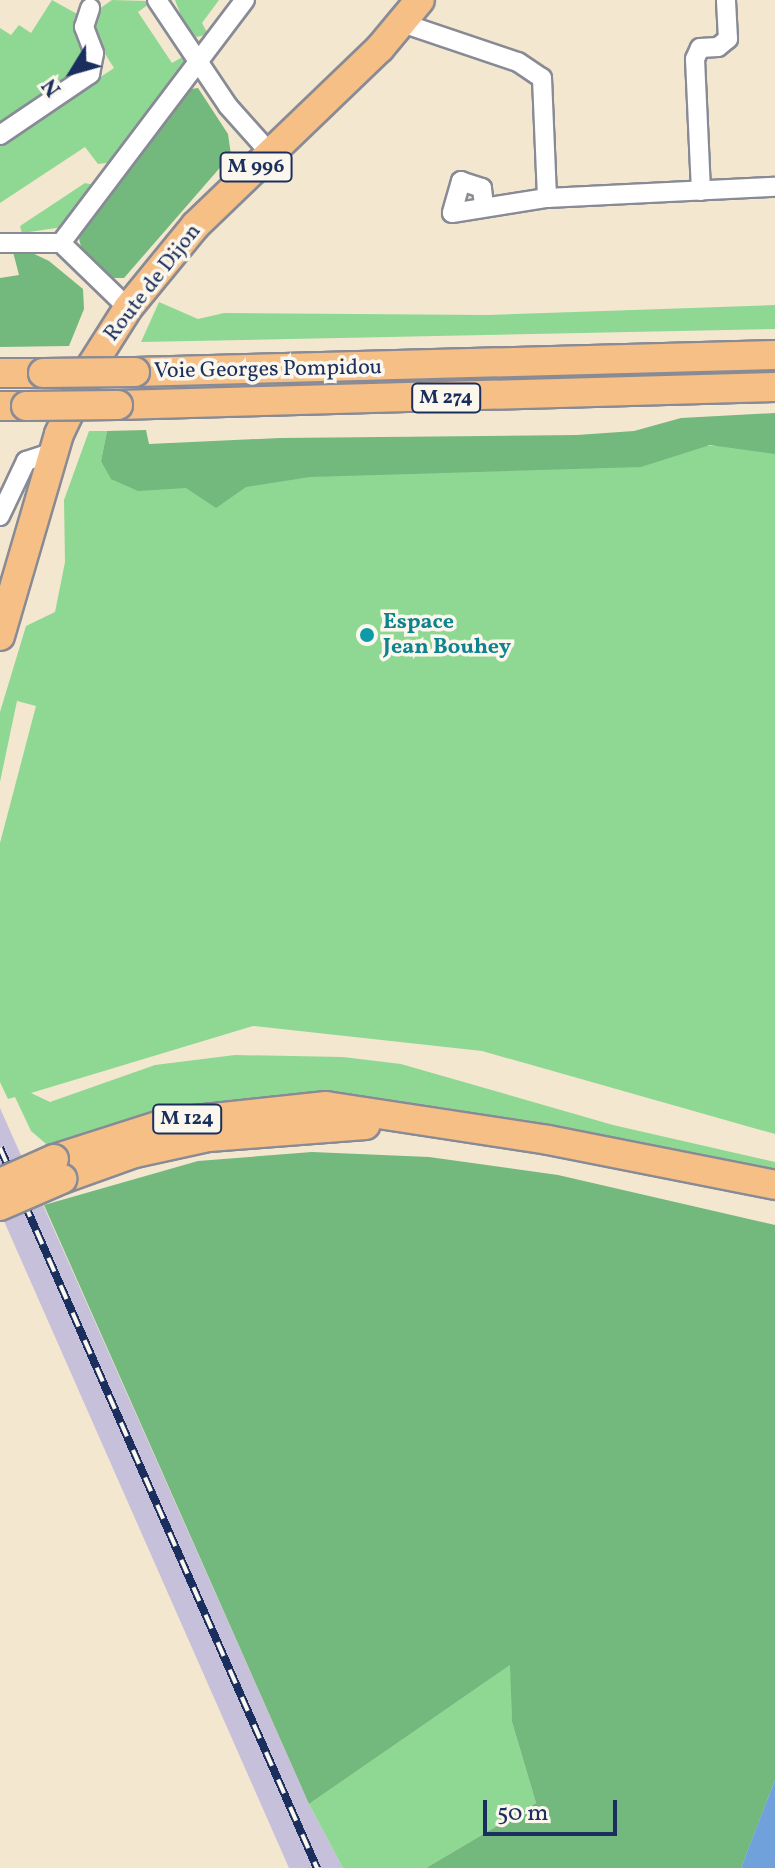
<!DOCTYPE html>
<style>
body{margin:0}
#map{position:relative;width:775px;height:1868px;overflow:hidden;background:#f4e7cf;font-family:Vollkorn,serif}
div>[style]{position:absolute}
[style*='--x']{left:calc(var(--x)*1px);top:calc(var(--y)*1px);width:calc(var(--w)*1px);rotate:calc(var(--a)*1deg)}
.industrial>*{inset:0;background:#c6c0da}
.green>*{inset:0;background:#8fd893}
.forest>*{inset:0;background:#73b87d}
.water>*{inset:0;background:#71a1db}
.roads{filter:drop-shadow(2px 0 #888b96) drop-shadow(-2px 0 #888b96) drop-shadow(0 2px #888b96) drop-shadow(0 -2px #888b96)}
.minor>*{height:18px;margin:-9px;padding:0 9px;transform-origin:9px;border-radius:9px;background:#fff}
.primary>*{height:28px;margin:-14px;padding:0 14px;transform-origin:14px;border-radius:14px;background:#f5bf86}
.trunk>*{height:28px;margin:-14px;padding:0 14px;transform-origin:14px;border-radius:14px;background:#f5bf86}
.rail>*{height:8px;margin-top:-4px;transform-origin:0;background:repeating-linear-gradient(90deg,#fbf7ec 0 15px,#1b2f5e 0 30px);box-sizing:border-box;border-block:2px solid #1b2f5e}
.bridges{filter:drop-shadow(2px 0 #888b96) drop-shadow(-2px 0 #888b96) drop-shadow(0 2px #888b96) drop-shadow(0 -2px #888b96)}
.primary-bridge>*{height:28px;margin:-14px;padding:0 14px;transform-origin:14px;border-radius:14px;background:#f5bf86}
.trunk-bridge>*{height:28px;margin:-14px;padding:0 14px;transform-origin:14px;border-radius:14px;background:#f5bf86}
.dots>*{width:22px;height:22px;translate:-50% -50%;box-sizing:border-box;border:4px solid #fbf7ec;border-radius:50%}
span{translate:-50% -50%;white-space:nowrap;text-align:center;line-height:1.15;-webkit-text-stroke:7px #fbf7ec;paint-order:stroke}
.shield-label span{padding:2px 6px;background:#fbf7ec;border:2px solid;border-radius:6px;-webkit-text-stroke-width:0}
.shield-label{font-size:20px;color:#1b2f5e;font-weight:700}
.street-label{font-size:22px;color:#1b2f5e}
.culture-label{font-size:22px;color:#0d838f;font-weight:700}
.left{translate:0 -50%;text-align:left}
.north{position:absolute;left:32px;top:32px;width:80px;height:80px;-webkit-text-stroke:6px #fbf7ec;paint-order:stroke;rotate:233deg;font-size:22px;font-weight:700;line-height:32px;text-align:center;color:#1b2f5e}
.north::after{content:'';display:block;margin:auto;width:28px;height:36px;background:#1b2f5e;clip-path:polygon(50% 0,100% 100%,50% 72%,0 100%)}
.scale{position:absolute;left:483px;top:1800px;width:134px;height:36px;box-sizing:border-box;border:4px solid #1b2f5e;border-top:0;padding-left:10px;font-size:24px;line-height:28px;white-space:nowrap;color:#1b2f5e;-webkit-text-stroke:6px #fbf7ec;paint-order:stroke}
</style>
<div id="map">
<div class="industrial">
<i style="clip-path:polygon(0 1108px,309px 1804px,343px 1868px,289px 1868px,0 1212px)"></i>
</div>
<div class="green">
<i style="clip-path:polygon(52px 0,79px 15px,85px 69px,0 127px,0 28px,11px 35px,19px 25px,31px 33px)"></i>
<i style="clip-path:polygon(112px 0,146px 1px,149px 4px,138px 12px,172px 63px,184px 56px,184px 67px,114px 162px,98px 164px,85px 147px,0 203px,0 145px,114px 68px,91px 32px,96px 11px)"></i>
<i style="clip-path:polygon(175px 0,219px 0,202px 23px,208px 34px,197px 37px,187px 31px)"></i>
<i style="clip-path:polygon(85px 183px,94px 185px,63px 227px,22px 233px,20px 226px)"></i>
<i style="clip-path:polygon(159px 302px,198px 319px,224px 313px,488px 315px,775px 305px,775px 329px,141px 342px)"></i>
<i style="clip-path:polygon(89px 431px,107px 431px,101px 461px,775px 444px,775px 1134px,482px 1051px,253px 1026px,31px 1093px,50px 1102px,155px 1065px,235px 1055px,343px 1057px,401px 1064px,613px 1125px,775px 1162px,775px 1178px,374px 1098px,298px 1097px,224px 1103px,52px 1149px,31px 1131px,15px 1097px,8px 1099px,0 1082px,0 843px,36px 706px,17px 701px,0 782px,0 712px,26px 626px,55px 612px,65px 562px,64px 500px)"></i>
<i style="clip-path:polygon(511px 1664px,512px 1722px,536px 1803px,426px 1868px,343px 1868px,309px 1804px)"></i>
</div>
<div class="forest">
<i style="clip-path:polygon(198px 88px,228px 134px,231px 155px,124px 278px,110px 278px,82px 251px,78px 234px,184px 90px)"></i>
<i style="clip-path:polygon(28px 251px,49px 261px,83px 289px,84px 309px,69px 346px,0 347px,0 278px,19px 275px,13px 252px)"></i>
<i style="clip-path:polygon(775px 413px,775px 454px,710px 445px,641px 467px,310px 477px,246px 487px,216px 508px,186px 488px,138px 491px,111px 479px,101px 461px,107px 431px,146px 430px,149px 444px,280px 438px,577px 435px,634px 431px,681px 418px)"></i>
<i style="clip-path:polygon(312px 1152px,429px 1157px,558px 1175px,775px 1225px,775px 1780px,741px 1868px,426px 1868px,536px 1803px,512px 1722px,510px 1665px,309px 1804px,44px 1205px,198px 1161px)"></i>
</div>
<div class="water">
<i style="clip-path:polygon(775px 1780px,775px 1868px,741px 1868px,754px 1834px)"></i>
</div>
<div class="roads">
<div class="minor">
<i style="--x:157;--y:0;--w:128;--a:56.2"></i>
<i style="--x:228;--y:106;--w:63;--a:48.2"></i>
<i style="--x:402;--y:23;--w:122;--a:18.6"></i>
<i style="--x:518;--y:62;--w:29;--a:34"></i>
<i style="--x:542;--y:78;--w:120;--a:87.6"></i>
<i style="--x:547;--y:198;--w:228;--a:-2.8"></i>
<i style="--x:0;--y:135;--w:109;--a:-34.1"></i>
<i style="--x:90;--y:74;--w:21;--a:-79"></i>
<i style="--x:94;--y:53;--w:28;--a:-111"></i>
<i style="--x:84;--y:27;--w:20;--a:-72"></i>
<i style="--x:701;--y:191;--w:132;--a:-92.6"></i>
<i style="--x:695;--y:59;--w:12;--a:-66"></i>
<i style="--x:700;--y:48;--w:18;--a:-3"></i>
<i style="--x:718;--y:47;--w:13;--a:-39"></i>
<i style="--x:728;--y:39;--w:39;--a:-93"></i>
<i style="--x:484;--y:205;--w:17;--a:-97"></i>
<i style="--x:482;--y:188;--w:22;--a:-162"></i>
<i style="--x:461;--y:181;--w:33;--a:106"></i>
<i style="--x:452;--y:213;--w:96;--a:-9"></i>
<i style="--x:0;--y:243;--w:61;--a:0"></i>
<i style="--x:61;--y:243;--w:305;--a:-52.9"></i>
<i style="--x:61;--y:243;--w:93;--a:44.1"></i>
<i style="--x:0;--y:516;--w:61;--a:-64.7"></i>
<i style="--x:26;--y:461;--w:28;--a:-18"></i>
</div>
<div class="primary">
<i style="--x:0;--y:636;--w:210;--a:-73.7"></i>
<i style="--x:59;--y:434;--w:76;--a:-64.4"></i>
<i style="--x:92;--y:365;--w:67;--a:-57.7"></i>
<i style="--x:128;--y:308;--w:107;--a:-50.7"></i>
<i style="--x:196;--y:225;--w:255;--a:-43.9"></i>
<i style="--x:380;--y:48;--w:62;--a:-50.2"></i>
<i style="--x:54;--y:1159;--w:119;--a:-17.7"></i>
<i style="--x:167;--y:1123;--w:160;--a:-6.1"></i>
<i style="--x:326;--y:1106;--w:225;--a:8.7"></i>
<i style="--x:548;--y:1140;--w:231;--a:11.2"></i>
<i style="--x:62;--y:1179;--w:77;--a:-19.6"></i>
<i style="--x:135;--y:1153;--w:76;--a:-12.2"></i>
<i style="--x:209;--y:1137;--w:157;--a:-4.4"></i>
</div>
<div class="trunk">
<i style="--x:135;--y:372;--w:640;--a:-1.52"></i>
<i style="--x:0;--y:373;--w:43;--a:0"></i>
<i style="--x:118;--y:405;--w:657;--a:-1.57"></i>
<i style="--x:0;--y:406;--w:26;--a:0"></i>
</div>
</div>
<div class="rail">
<i style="--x:0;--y:1148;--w:787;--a:66.24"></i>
</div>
<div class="bridges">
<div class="primary-bridge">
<i style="--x:0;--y:1183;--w:59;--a:-24"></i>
<i style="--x:0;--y:1206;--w:68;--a:-23.5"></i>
</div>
<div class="trunk-bridge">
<i style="--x:43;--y:373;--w:92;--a:-0.6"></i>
<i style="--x:26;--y:406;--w:92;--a:-0.6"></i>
</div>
</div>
<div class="dots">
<i style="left:367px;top:635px;background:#0f9aa8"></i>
</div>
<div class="shield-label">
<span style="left:256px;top:167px">M 996</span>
<span style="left:446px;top:398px">M 274</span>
<span style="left:187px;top:1119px">M 124</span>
</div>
<div class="street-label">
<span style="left:153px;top:283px;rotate:-52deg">Route de Dijon</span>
<span style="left:268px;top:370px;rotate:-1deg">Voie Georges Pompidou</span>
</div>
<div class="culture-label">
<span class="left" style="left:383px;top:635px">Espace<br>Jean Bouhey</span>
</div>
<div class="north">N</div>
<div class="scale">50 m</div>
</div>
